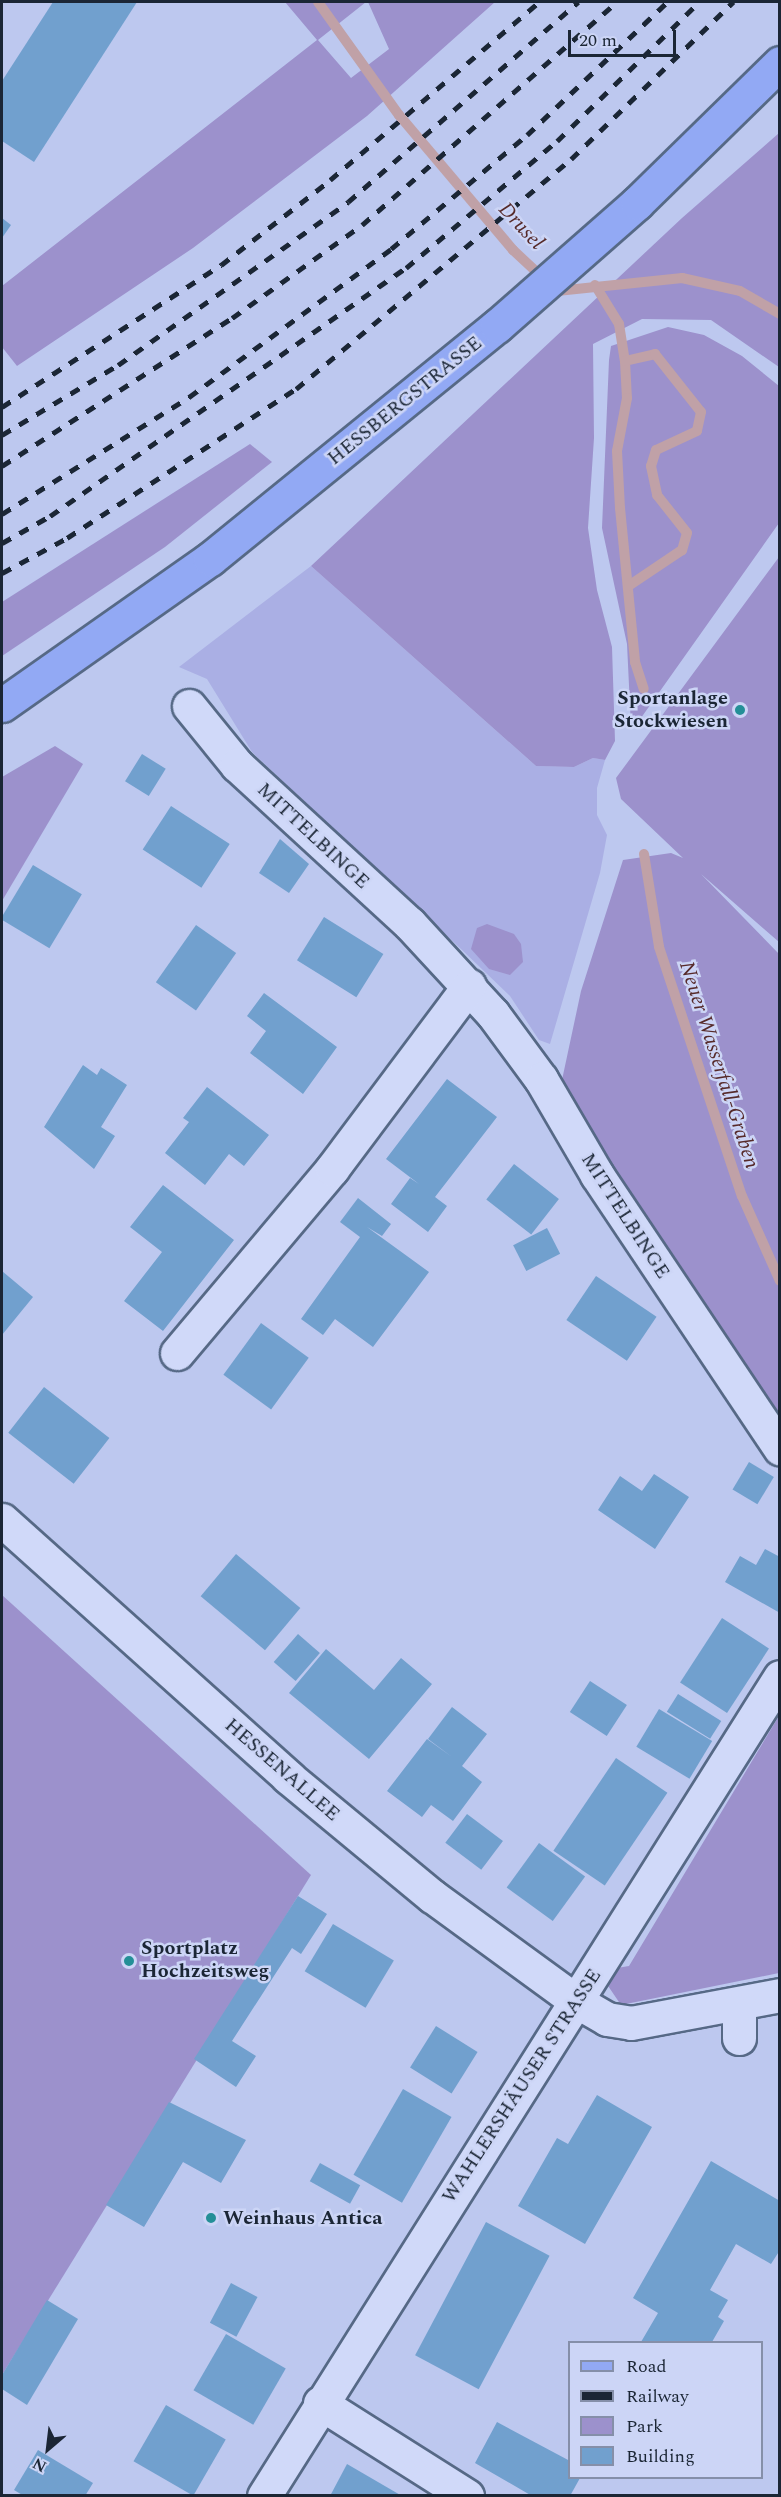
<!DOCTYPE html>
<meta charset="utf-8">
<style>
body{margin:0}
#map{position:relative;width:781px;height:2497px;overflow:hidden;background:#bdc8ef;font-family:Spectral,serif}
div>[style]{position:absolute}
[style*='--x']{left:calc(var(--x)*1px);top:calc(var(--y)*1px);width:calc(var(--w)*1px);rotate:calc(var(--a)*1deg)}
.farmland>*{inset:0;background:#aaafe4}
.green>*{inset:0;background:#9c91cc}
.stream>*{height:10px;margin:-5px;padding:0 5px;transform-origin:5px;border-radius:5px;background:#c0a1a7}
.building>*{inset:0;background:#71a0ce;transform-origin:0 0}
.roads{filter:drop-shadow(2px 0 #566986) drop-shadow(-2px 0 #566986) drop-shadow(0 2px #566986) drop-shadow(0 -2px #566986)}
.minor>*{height:33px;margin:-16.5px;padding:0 16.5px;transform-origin:16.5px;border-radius:16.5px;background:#d0d9f9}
.major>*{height:33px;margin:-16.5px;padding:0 16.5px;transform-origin:16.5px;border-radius:16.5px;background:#92a9f4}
.rail>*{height:4.5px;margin-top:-2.25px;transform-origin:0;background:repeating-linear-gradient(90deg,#1b2635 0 10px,transparent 0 20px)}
.dots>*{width:16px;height:16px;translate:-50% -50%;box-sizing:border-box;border:3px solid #ccd5f6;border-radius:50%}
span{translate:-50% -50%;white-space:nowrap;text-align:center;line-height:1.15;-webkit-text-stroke:5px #ccd5f6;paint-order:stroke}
.street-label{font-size:20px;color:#1b2635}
.poi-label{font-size:20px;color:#1b2635;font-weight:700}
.right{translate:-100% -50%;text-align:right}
.left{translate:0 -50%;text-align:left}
.water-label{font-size:21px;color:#562a2a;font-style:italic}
.frame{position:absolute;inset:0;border:3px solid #1b2635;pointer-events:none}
.legend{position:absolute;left:568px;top:2341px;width:195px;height:138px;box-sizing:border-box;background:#ccd5f6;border:2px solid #858fa9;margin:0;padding:8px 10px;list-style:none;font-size:18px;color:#1b2635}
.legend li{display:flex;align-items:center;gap:12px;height:30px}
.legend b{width:30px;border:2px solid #858fa9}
.north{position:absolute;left:18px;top:2419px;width:60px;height:60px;-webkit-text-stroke:4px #ccd5f6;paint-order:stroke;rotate:208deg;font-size:16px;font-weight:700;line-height:24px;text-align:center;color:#1b2635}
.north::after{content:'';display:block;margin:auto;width:21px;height:27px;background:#1b2635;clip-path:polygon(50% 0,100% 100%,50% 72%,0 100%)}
.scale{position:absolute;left:568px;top:30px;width:108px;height:27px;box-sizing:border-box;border:3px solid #1b2635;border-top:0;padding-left:8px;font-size:18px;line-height:21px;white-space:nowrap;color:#1b2635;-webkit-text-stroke:4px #ccd5f6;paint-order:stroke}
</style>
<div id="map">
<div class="farmland">
<i style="clip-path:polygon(311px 566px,536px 766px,574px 767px,593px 758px,605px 760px,597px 788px,597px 815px,607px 835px,600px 873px,550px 1044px,539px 1040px,510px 996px,461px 949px,252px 752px,207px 679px,179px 667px)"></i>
</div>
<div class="green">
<i style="clip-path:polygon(285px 2px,366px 2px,318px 40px,351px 78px,389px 49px,368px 2px,495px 2px,367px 116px,193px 248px,17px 366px,2px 347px,2px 286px,317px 40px)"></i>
<i style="clip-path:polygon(779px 133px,779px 367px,711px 320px,642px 319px,593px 344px,594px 438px,588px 528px,597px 590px,612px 647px,615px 741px,605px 760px,593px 758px,574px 767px,536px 766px,311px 566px,682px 218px)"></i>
<i style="clip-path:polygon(668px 327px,704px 335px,742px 356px,779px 386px,779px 523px,636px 725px,631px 727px,627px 644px,602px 528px,609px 360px,611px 346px)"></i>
<i style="clip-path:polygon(250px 444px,272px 462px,165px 547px,2px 656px,2px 602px)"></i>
<i style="clip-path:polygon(779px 557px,779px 942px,701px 874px,779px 954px,779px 1415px,676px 1269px,566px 1098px,562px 1080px,581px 991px,623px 860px,671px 853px,683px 858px,621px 799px,616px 778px)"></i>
<i style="clip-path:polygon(55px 746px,83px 764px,2px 901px,2px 777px)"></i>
<i style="clip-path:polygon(487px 924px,514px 934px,521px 944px,523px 962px,510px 975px,489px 969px,471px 949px,477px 928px)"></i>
<i style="clip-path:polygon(2px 1595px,311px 1875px,2px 2375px)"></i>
<i style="clip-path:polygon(779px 1716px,779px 1973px,621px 2005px,604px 1980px,611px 1969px,629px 1966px)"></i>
</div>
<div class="stream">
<i style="--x:318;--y:2;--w:139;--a:54.4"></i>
<i style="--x:399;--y:115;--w:177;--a:49.8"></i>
<i style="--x:513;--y:250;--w:60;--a:43"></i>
<i style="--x:557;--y:291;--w:126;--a:-5.9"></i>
<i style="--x:682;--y:278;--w:59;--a:12.6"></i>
<i style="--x:740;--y:291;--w:46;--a:29.9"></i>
<i style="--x:595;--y:285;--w:46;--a:58.4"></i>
<i style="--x:619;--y:324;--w:37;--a:81"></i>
<i style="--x:625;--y:361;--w:37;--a:87"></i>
<i style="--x:627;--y:398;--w:54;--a:100.7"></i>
<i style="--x:617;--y:451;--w:57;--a:87"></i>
<i style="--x:620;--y:508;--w:155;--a:84.4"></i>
<i style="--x:635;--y:662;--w:28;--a:72"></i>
<i style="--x:625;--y:361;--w:31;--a:-13"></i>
<i style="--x:655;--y:354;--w:74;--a:51.6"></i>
<i style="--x:701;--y:412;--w:19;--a:102"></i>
<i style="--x:697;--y:431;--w:45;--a:155.1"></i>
<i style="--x:656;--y:450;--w:17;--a:107"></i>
<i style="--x:651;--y:466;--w:30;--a:78"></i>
<i style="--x:657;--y:495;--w:48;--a:51.7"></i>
<i style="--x:687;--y:533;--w:18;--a:106"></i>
<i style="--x:682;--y:550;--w:63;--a:146.1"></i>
<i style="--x:644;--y:854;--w:94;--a:80.8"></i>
<i style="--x:659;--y:947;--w:262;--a:71.6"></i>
<i style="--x:742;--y:1196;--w:93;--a:65.9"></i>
</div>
<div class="building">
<i style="clip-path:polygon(53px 2px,137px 2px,34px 162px,2px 141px,2px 81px)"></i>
<i style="clip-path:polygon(2px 218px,11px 225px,2px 238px)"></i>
<i style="left:142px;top:754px;width:28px;height:32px;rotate:32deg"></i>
<i style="left:171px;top:806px;width:70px;height:52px;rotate:33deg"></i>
<i style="clip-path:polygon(280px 839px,309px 864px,289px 893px,259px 873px)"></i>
<i style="left:33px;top:865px;width:57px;height:63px;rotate:31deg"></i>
<i style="left:324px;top:917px;width:70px;height:51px;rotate:32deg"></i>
<i style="left:196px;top:925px;width:49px;height:70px;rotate:35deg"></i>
<i style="clip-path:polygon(264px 993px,337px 1047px,303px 1094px,250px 1053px,266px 1031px,247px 1016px)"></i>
<i style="clip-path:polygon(83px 1065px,97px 1075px,101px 1068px,127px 1085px,101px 1127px,115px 1136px,94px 1169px,44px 1127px)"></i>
<i style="clip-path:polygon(447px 1079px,497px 1117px,435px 1197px,447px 1206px,428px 1232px,391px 1204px,410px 1178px,419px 1184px,386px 1159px)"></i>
<i style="clip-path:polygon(207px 1087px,269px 1135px,244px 1166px,229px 1154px,205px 1185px,165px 1153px,189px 1122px,183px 1118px)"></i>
<i style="left:514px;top:1164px;width:57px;height:45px;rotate:38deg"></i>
<i style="clip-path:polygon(163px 1185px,234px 1240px,163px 1331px,124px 1301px,162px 1252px,130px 1227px)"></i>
<i style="clip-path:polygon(358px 1198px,391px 1224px,382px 1236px,367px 1227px,429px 1272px,373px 1347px,335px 1319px,323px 1335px,301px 1319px,360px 1237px,340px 1222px)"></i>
<i style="left:547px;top:1228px;width:29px;height:38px;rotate:63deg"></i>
<i style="clip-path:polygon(2px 1271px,33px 1297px,2px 1335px)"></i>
<i style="left:596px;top:1276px;width:73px;height:53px;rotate:34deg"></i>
<i style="left:261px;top:1323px;width:59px;height:64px;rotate:36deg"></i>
<i style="left:44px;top:1387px;width:83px;height:58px;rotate:38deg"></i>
<i style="left:749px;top:1462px;width:29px;height:32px;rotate:31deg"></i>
<i style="clip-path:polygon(654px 1474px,689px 1497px,655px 1549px,598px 1510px,620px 1476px,642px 1491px)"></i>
<i style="clip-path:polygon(765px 1549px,780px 1557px,780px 1613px,725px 1582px,740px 1556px,756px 1565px)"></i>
<i style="left:236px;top:1554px;width:84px;height:55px;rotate:40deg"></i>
<i style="left:722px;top:1618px;width:56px;height:77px;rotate:33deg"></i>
<i style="left:298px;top:1634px;width:29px;height:37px;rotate:41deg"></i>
<i style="clip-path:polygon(326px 1649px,374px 1690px,401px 1658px,432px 1684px,369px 1759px,289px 1693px)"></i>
<i style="left:590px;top:1681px;width:44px;height:37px;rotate:33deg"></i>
<i style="left:678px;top:1694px;width:51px;height:21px;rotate:32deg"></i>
<i style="clip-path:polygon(452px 1707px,487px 1734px,462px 1766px,482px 1782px,453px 1821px,431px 1805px,422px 1817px,387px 1791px,427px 1739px,452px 1757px,428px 1739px)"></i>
<i style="left:659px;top:1709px;width:62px;height:44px;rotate:31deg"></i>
<i style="left:616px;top:1758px;width:62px;height:112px;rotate:34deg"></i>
<i style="left:467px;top:1814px;width:45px;height:36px;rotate:37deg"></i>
<i style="left:539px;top:1843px;width:57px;height:55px;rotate:36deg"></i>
<i style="clip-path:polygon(298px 1896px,327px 1914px,301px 1954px,292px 1948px,232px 2041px,256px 2056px,236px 2087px,194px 2059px)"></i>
<i style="left:333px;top:1924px;width:71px;height:55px;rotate:31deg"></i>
<i style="left:436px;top:2026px;width:49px;height:49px;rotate:32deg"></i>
<i style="left:403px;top:2089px;width:56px;height:99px;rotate:30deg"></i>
<i style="clip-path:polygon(597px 2095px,652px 2127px,585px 2244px,518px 2206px,557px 2138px,568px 2144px)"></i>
<i style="clip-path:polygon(169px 2102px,246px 2140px,221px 2183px,183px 2162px,144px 2227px,106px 2205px)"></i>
<i style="clip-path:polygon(711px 2161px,780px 2201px,780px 2250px,771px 2264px,736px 2244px,710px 2290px,728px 2300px,718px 2317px,724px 2321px,712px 2342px,641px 2342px,658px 2313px,633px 2298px)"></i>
<i style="left:320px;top:2163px;width:46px;height:21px;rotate:29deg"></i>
<i style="left:486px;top:2222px;width:72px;height:151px;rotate:28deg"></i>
<i style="left:231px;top:2283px;width:30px;height:45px;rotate:28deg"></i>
<i style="clip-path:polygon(47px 2300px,78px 2319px,27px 2405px,2px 2389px,2px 2375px)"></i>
<i style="left:226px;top:2334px;width:69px;height:65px;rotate:30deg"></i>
<i style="left:166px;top:2405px;width:69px;height:65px;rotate:30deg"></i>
<i style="clip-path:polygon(497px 2422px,570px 2461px,570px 2478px,580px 2478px,570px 2496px,532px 2496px,475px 2463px)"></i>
<i style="clip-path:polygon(38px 2450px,93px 2483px,85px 2496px,24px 2496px,14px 2490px)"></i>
<i style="clip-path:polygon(347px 2464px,402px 2496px,330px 2496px)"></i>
</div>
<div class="roads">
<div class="minor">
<i style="--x:189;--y:706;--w:76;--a:50.9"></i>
<i style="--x:237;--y:765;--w:234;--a:42.6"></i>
<i style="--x:409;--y:923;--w:124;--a:47.3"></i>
<i style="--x:493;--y:1014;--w:81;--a:53.6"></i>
<i style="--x:541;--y:1079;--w:111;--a:59.7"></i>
<i style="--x:597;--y:1175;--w:329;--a:56.2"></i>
<i style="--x:177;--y:1353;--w:241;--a:-49.9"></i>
<i style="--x:332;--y:1169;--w:229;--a:-53.2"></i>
<i style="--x:2;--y:1520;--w:385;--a:41.9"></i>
<i style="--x:288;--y:1777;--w:187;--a:39.6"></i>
<i style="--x:432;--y:1896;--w:178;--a:36.1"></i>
<i style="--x:576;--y:2001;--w:36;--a:30"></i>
<i style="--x:607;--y:2019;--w:24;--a:9"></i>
<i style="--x:631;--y:2023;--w:152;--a:-10.6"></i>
<i style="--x:739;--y:2038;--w:34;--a:-90"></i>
<i style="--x:320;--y:2403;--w:174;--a:32.3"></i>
<i style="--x:264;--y:2496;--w:968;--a:-57.79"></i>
</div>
<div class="major">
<i style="--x:2;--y:705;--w:254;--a:-35.1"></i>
<i style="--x:210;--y:559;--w:370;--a:-39.1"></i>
<i style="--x:497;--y:326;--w:186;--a:-41.3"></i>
<i style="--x:637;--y:203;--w:200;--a:-44.4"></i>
</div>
</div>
<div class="rail">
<i style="--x:2;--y:407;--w:261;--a:-33"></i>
<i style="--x:221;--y:265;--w:138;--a:-37.9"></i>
<i style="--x:330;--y:180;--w:275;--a:-40.4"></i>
<i style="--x:2;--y:435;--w:135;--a:-31.1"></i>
<i style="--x:118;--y:365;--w:282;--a:-35.3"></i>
<i style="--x:348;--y:202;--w:305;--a:-41"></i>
<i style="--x:2;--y:466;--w:274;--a:-32.8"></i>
<i style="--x:232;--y:318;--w:160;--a:-35.6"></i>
<i style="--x:362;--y:225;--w:339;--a:-41.2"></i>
<i style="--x:2;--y:514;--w:221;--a:-32"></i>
<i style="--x:189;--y:397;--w:250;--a:-36.2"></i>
<i style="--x:391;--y:249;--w:177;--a:-40"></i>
<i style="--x:527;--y:135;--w:193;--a:-43.5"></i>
<i style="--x:2;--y:543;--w:55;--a:-29.4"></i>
<i style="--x:50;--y:516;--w:434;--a:-34.9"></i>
<i style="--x:406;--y:268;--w:197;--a:-40.1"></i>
<i style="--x:557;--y:141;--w:199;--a:-44.4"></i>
<i style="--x:2;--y:573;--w:74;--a:-28.3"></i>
<i style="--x:67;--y:538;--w:273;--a:-33.1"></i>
<i style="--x:296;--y:389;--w:359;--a:-39.9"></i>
<i style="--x:571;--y:159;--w:226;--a:-44.1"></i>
</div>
<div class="dots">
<i style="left:740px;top:710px;background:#248f97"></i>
<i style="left:129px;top:1961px;background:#248f97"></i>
<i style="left:211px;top:2218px;background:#248f97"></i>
</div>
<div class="street-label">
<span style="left:405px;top:401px;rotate:-39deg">HESSBERGSTRASSE</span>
<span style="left:313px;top:836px;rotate:43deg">MITTELBINGE</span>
<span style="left:625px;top:1216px;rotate:57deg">MITTELBINGE</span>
<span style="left:282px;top:1770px;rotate:41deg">HESSENALLEE</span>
<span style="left:522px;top:2086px;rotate:-57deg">WAHLERSHÄUSER STRASSE</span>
</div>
<div class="poi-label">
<span class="right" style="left:728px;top:710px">Sportanlage<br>Stockwiesen</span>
<span class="left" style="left:141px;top:1960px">Sportplatz<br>Hochzeitsweg</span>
<span class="left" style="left:223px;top:2218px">Weinhaus Antica</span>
</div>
<div class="water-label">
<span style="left:521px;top:226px;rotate:47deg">Drusel</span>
<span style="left:719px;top:1065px;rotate:72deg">Neuer Wasserfall-Graben</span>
</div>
<div class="frame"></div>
<ul class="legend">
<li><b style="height:8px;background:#92a9f4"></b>Road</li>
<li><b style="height:8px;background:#1b2635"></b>Railway</li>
<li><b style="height:16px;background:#9c91cc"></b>Park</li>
<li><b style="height:16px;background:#71a0ce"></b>Building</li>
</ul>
<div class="north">N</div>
<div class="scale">20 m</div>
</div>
